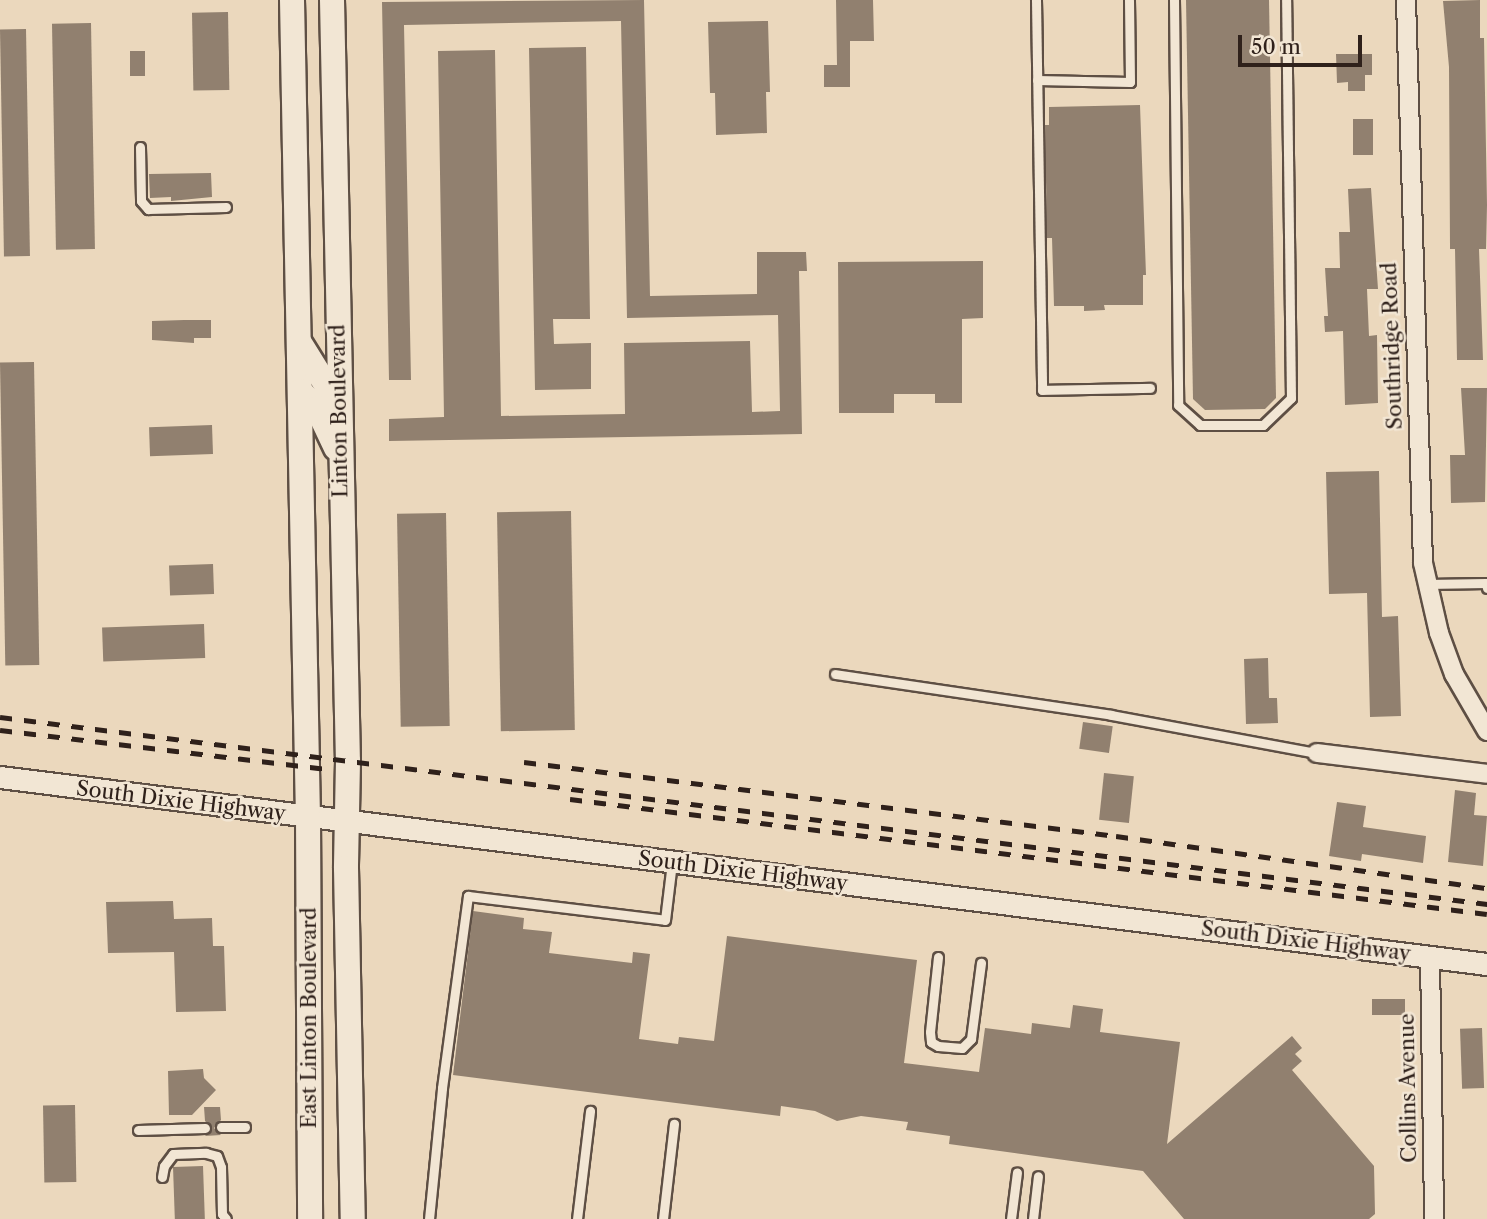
<!DOCTYPE html>
<style>
body{margin:0}
#map{position:relative;width:1487px;height:1219px;overflow:hidden;background:#ebd8bd;font-family:"Libre Caslon Text",serif}
div>[style]{position:absolute}
[style*='--x']{left:calc(var(--x)*1px);top:calc(var(--y)*1px);width:calc(var(--w)*1px);rotate:calc(var(--a)*1deg)}
.building>*{inset:0;background:#91806f;transform-origin:0 0}
.roads{filter:drop-shadow(2px 0 #5e4f44) drop-shadow(-2px 0 #5e4f44) drop-shadow(0 2px #5e4f44) drop-shadow(0 -2px #5e4f44)}
.service>*{height:9px;margin:-4.5px;padding:0 4.5px;transform-origin:4.5px;border-radius:4.5px;background:#f2e6d4}
.minor>*{height:18px;margin:-9px;padding:0 9px;transform-origin:9px;border-radius:9px;background:#f2e6d4}
.tertiary>*{height:21px;margin:-10.5px;padding:0 10.5px;transform-origin:10.5px;border-radius:10.5px;background:#f2e6d4}
.secondary>*{height:24px;margin:-12px;padding:0 12px;transform-origin:12px;border-radius:12px;background:#f2e6d4}
.rail>*{height:5px;margin-top:-2.5px;transform-origin:0;background:repeating-linear-gradient(90deg,#2f211b 0 12px,transparent 0 24px)}
span{translate:-50% -50%;white-space:nowrap;text-align:center;line-height:1.15;-webkit-text-stroke:5px #f2e6d4;paint-order:stroke}
.street-label{font-size:21px;color:#2f211b}
.scale{position:absolute;left:1238px;top:35px;width:124px;height:32px;box-sizing:border-box;border:4px solid #2f211b;border-top:0;padding-left:9px;font-size:21px;line-height:24px;white-space:nowrap;color:#2f211b;-webkit-text-stroke:5px #f2e6d4;paint-order:stroke}
</style>
<div id="map">
<div class="building">
<i style="clip-path:polygon(644px 0,650px 296px,757px 294px,757px 252px,806px 252px,807px 271px,799px 271px,802px 434px,389px 441px,389px 419px,444px 417px,438px 51px,495px 50px,501px 416px,625px 414px,624px 343px,750px 341px,752px 412px,780px 411px,778px 315px,627px 318px,621px 21px,404px 25px,411px 380px,389px 380px,382px 2px)"></i>
<i style="clip-path:polygon(836px 0,873px 0,874px 41px,850px 41px,850px 87px,824px 87px,824px 65px,837px 65px)"></i>
<i style="clip-path:polygon(1186px 0,1269px 0,1276px 398px,1265px 409px,1205px 410px,1193px 399px)"></i>
<i style="clip-path:polygon(1480px 0,1480px 38px,1484px 38px,1487px 205px,1486px 249px,1479px 249px,1483px 360px,1457px 360px,1455px 249px,1450px 249px,1449px 67px,1443px 1px)"></i>
<i style="left:228px;top:12px;width:78px;height:36px;rotate:89deg"></i>
<i style="clip-path:polygon(768px 21px,770px 92px,766px 92px,767px 133px,716px 135px,715px 93px,710px 93px,708px 22px)"></i>
<i style="left:91px;top:23px;width:226px;height:39px;rotate:89deg"></i>
<i style="left:26px;top:29px;width:227px;height:26px;rotate:89deg"></i>
<i style="clip-path:polygon(586px 47px,590px 319px,553px 319px,554px 344px,591px 343px,591px 389px,535px 390px,529px 48px)"></i>
<i style="left:130px;top:51px;width:15px;height:25px"></i>
<i style="clip-path:polygon(1336px 54px,1372px 54px,1372px 75px,1365px 75px,1365px 91px,1348px 91px,1348px 82px,1337px 83px)"></i>
<i style="clip-path:polygon(1140px 105px,1146px 275px,1143px 275px,1143px 305px,1104px 305px,1105px 310px,1084px 311px,1084px 306px,1054px 306px,1052px 238px,1047px 238px,1045px 125px,1049px 125px,1049px 107px)"></i>
<i style="left:1353px;top:119px;width:20px;height:36px"></i>
<i style="clip-path:polygon(211px 173px,212px 197px,171px 201px,171px 197px,150px 198px,149px 174px)"></i>
<i style="clip-path:polygon(1371px 188px,1378px 289px,1367px 289px,1369px 336px,1377px 335px,1378px 403px,1345px 405px,1343px 331px,1325px 332px,1324px 316px,1328px 316px,1325px 268px,1340px 268px,1339px 232px,1350px 232px,1348px 189px)"></i>
<i style="clip-path:polygon(983px 261px,983px 318px,962px 319px,962px 403px,935px 403px,935px 394px,894px 394px,894px 413px,839px 413px,838px 262px)"></i>
<i style="clip-path:polygon(184px 320px,211px 320px,211px 338px,194px 338px,194px 343px,152px 340px,152px 321px)"></i>
<i style="left:34px;top:362px;width:303px;height:34px;rotate:89deg"></i>
<i style="clip-path:polygon(1461px 388px,1487px 388px,1485px 502px,1451px 503px,1450px 455px,1465px 455px)"></i>
<i style="left:212px;top:425px;width:29px;height:63px;rotate:88deg"></i>
<i style="clip-path:polygon(1379px 471px,1382px 617px,1398px 616px,1401px 716px,1370px 717px,1367px 593px,1329px 594px,1326px 472px)"></i>
<i style="left:571px;top:511px;width:219px;height:74px;rotate:89deg"></i>
<i style="left:446px;top:513px;width:213px;height:49px;rotate:89deg"></i>
<i style="left:213px;top:564px;width:30px;height:44px;rotate:88deg"></i>
<i style="left:204px;top:624px;width:34px;height:102px;rotate:88deg"></i>
<i style="clip-path:polygon(1268px 658px,1269px 698px,1277px 698px,1278px 723px,1246px 724px,1244px 659px)"></i>
<i style="left:1083px;top:722px;width:30px;height:27px;rotate:8deg"></i>
<i style="left:1104px;top:773px;width:30px;height:47px;rotate:6deg"></i>
<i style="clip-path:polygon(1455px 790px,1476px 793px,1474px 815px,1487px 816px,1483px 866px,1448px 862px)"></i>
<i style="clip-path:polygon(1337px 802px,1366px 806px,1363px 827px,1426px 836px,1423px 863px,1362px 854px,1361px 861px,1329px 856px)"></i>
<i style="clip-path:polygon(173px 901px,174px 919px,212px 918px,213px 946px,224px 946px,226px 1011px,176px 1012px,174px 952px,108px 953px,106px 902px)"></i>
<i style="clip-path:polygon(473px 911px,524px 918px,523px 929px,552px 932px,549px 953px,632px 963px,633px 952px,650px 954px,639px 1039px,678px 1044px,679px 1037px,714px 1041px,727px 936px,917px 960px,904px 1063px,979px 1072px,985px 1028px,1031px 1034px,1032px 1023px,1070px 1028px,1073px 1005px,1103px 1009px,1100px 1032px,1180px 1042px,1167px 1144px,1292px 1036px,1302px 1048px,1295px 1054px,1302px 1061px,1292px 1070px,1374px 1166px,1375px 1214px,1369px 1219px,1184px 1219px,1143px 1171px,949px 1144px,950px 1136px,906px 1130px,908px 1122px,861px 1116px,837px 1121px,815px 1111px,781px 1106px,780px 1116px,453px 1075px)"></i>
<i style="left:1372px;top:999px;width:33px;height:16px"></i>
<i style="left:1482px;top:1028px;width:60px;height:22px;rotate:88deg"></i>
<i style="clip-path:polygon(203px 1069px,204px 1078px,216px 1090px,192px 1115px,169px 1115px,168px 1071px)"></i>
<i style="left:75px;top:1105px;width:77px;height:32px;rotate:89deg"></i>
<i style="clip-path:polygon(204px 1107px,220px 1107px,221px 1120px,214px 1128px,221px 1135px,205px 1136px,212px 1128px,205px 1121px)"></i>
<i style="left:203px;top:1166px;width:53px;height:30px;rotate:88deg"></i>
</div>
<div class="roads">
<div class="service">
<i style="--x:1036;--y:0;--w:390;--a:89.1"></i>
<i style="--x:1042;--y:390;--w:108;--a:-1.1"></i>
<i style="--x:1174;--y:0;--w:405;--a:89.4"></i>
<i style="--x:1178;--y:405;--w:30;--a:42"></i>
<i style="--x:1200;--y:425;--w:63;--a:0"></i>
<i style="--x:1263;--y:425;--w:39;--a:-44"></i>
<i style="--x:1291;--y:398;--w:398;--a:-90.7"></i>
<i style="--x:1037;--y:80;--w:93;--a:1.2"></i>
<i style="--x:1130;--y:82;--w:82;--a:-90.7"></i>
<i style="--x:140;--y:147;--w:54;--a:88.9"></i>
<i style="--x:141;--y:201;--w:11;--a:49"></i>
<i style="--x:148;--y:209;--w:78;--a:-1.5"></i>
<i style="--x:1427;--y:584;--w:59;--a:-1"></i>
<i style="--x:1486;--y:583;--w:5;--a:79"></i>
<i style="--x:835;--y:674;--w:279;--a:8.4"></i>
<i style="--x:1111;--y:715;--w:209;--a:10.5"></i>
<i style="--x:938;--y:957;--w:75;--a:96.1"></i>
<i style="--x:930;--y:1032;--w:10;--a:84"></i>
<i style="--x:931;--y:1042;--w:8;--a:30"></i>
<i style="--x:938;--y:1046;--w:24;--a:5"></i>
<i style="--x:962;--y:1048;--w:13;--a:-45"></i>
<i style="--x:971;--y:1039;--w:77;--a:-82.5"></i>
<i style="--x:221;--y:1127;--w:24;--a:0"></i>
<i style="--x:138;--y:1130;--w:67;--a:-1.7"></i>
<i style="--x:162;--y:1177;--w:11;--a:-80"></i>
<i style="--x:164;--y:1166;--w:15;--a:-53"></i>
<i style="--x:173;--y:1154;--w:33;--a:-2"></i>
<i style="--x:206;--y:1153;--w:11;--a:15"></i>
<i style="--x:217;--y:1156;--w:12;--a:70"></i>
<i style="--x:221;--y:1167;--w:47;--a:88.8"></i>
<i style="--x:222;--y:1214;--w:6;--a:51"></i>
<i style="--x:429;--y:1219;--w:132;--a:-84.3"></i>
<i style="--x:442;--y:1088;--w:194;--a:-82.3"></i>
<i style="--x:468;--y:896;--w:198;--a:6.9"></i>
<i style="--x:665;--y:920;--w:58;--a:-83.1"></i>
<i style="--x:577;--y:1219;--w:109;--a:-83.1"></i>
<i style="--x:663;--y:1219;--w:96;--a:-83.4"></i>
<i style="--x:1011;--y:1219;--w:47;--a:-82.7"></i>
<i style="--x:1033;--y:1219;--w:43;--a:-83.4"></i>
</div>
<div class="minor">
<i style="--x:1406;--y:0;--w:563;--a:88.27"></i>
<i style="--x:1423;--y:563;--w:72;--a:77.1"></i>
<i style="--x:1439;--y:633;--w:44;--a:69.9"></i>
<i style="--x:1454;--y:674;--w:66;--a:59.9"></i>
<i style="--x:1317;--y:753;--w:171;--a:7"></i>
<i style="--x:1430;--y:957;--w:262;--a:89.1"></i>
</div>
<div class="tertiary">
<i style="--x:0;--y:777;--w:1499;--a:7.17"></i>
</div>
<div class="secondary">
<i style="--x:292;--y:0;--w:817;--a:88.88"></i>
<i style="--x:308;--y:817;--w:402;--a:89.7"></i>
<i style="--x:332;--y:0;--w:761;--a:88.8"></i>
<i style="--x:348;--y:761;--w:107;--a:91.1"></i>
<i style="--x:346;--y:868;--w:351;--a:88.9"></i>
<i style="--x:300;--y:343;--w:74;--a:58.2"></i>
<i style="--x:300;--y:391;--w:24;--a:45"></i>
<i style="--x:317;--y:408;--w:44;--a:64.6"></i>
</div>
</div>
<div class="rail">
<i style="--x:0;--y:717;--w:1499;--a:7.17"></i>
<i style="--x:0;--y:730;--w:329;--a:6.8"></i>
<i style="--x:524;--y:762;--w:597;--a:7.13"></i>
<i style="--x:1116;--y:836;--w:375;--a:8"></i>
<i style="--x:570;--y:799;--w:924;--a:7.15"></i>
</div>
<div class="street-label">
<span style="left:1392px;top:346px;rotate:-92deg">Southridge Road</span>
<span style="left:339px;top:411px;rotate:-91deg">Linton Boulevard</span>
<span style="left:181px;top:801px;rotate:7deg">South Dixie Highway</span>
<span style="left:743px;top:871px;rotate:7deg">South Dixie Highway</span>
<span style="left:1306px;top:941px;rotate:7deg">South Dixie Highway</span>
<span style="left:309px;top:1018px;rotate:-90deg">East Linton Boulevard</span>
<span style="left:1408px;top:1088px;rotate:-91deg">Collins Avenue</span>
</div>
<div class="scale">50 m</div>
</div>
